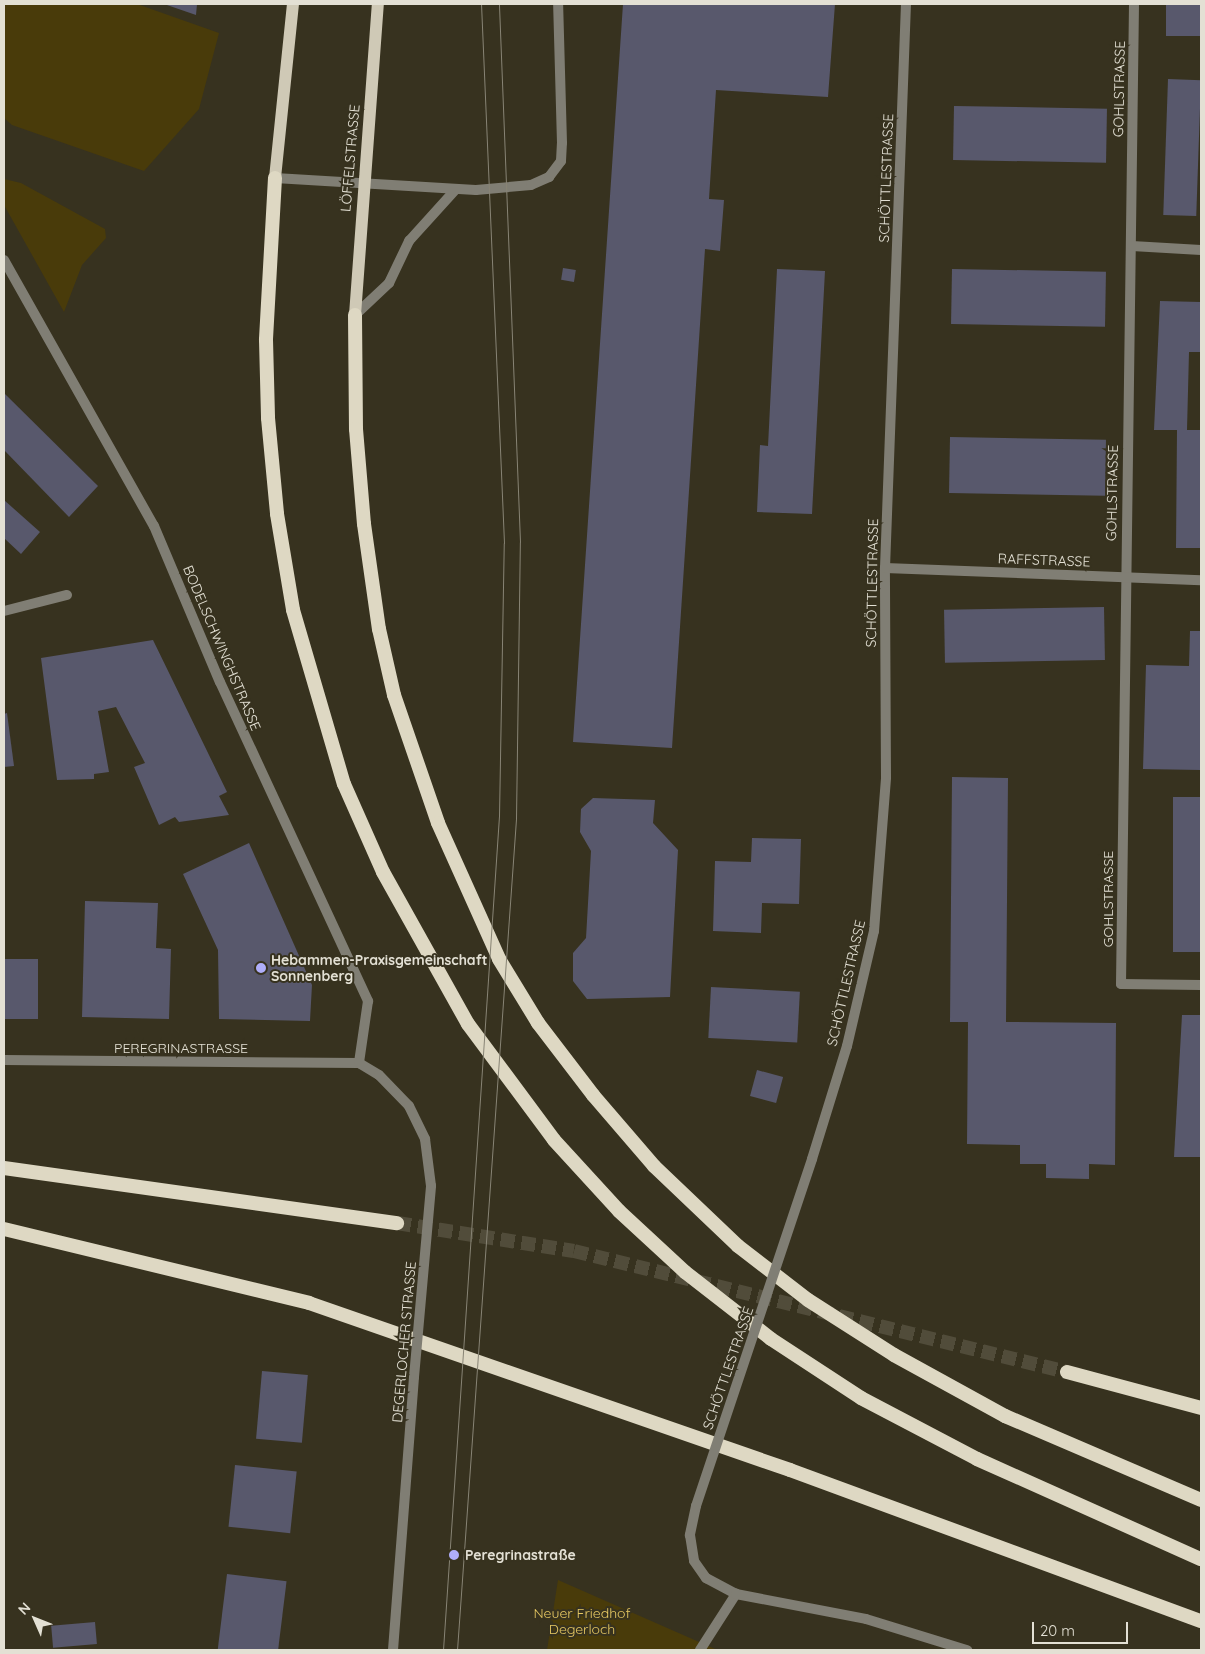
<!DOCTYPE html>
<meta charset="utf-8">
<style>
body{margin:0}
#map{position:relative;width:1205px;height:1654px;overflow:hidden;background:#37321f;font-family:Quicksand,sans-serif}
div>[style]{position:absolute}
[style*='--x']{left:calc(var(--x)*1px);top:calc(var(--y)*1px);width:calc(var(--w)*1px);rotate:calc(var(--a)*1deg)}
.green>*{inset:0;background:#493b0a}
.building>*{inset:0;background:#58586c;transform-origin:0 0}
.trunk-tunnel>*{height:14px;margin-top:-7px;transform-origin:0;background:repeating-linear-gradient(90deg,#514c3a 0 14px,transparent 0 21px)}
.service>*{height:10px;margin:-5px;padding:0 5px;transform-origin:5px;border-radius:5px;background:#807e74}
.minor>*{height:10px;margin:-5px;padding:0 5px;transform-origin:5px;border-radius:5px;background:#807e74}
.primary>*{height:12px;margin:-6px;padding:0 6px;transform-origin:6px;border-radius:6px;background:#cfc9b6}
.trunk>*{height:14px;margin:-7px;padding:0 7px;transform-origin:7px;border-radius:7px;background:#ded8c3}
.tram>*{height:1px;margin:-0.5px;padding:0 0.5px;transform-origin:0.5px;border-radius:0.5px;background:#888475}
.minor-bridge>*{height:10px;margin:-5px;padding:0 5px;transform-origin:5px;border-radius:5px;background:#807e74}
.dots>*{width:14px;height:14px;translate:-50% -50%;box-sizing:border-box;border:2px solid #37321f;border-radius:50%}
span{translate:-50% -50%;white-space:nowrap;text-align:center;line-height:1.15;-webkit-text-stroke:4px #37321f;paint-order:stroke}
.street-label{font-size:14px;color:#e3e0d4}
.poi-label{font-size:14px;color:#e3e0d4;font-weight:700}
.left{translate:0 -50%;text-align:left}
.park-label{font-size:14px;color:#e8c962}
.frame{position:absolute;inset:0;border:5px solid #e3e0d4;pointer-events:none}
.north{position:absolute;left:10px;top:1594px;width:50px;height:50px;-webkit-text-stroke:4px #37321f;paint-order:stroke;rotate:314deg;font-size:14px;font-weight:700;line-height:20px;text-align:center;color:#e3e0d4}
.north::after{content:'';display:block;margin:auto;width:18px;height:22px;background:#e3e0d4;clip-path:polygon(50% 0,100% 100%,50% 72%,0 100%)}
.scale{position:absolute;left:1032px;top:1622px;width:96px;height:22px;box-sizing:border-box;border:2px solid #e3e0d4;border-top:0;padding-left:6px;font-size:15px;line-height:18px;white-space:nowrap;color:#e3e0d4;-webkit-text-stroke:4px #37321f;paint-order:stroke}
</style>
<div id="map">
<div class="green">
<i style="clip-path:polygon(4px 4px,137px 4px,219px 33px,199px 109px,144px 171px,12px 125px,4px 118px)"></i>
<i style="clip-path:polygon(4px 179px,21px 183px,105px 229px,106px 238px,82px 265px,64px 312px,4px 205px)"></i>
<i style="clip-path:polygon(558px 1580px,715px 1649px,716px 1650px,547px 1650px)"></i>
</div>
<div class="building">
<i style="clip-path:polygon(164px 4px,197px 4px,196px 15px)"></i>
<i style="clip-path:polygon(623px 4px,835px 4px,828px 97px,716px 90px,709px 199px,724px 200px,720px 251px,705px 249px,672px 748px,573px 742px)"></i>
<i style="left:1166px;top:4px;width:35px;height:32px"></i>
<i style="left:1168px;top:79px;width:33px;height:136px;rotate:2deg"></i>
<i style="left:954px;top:106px;width:153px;height:54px;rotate:1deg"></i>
<i style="left:563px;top:268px;width:13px;height:12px;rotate:9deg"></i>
<i style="clip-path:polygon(777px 269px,825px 271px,812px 514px,757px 512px,760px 445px,768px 446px)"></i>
<i style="left:952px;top:269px;width:154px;height:55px;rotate:1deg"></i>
<i style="clip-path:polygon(1160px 301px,1201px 302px,1201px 352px,1189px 352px,1187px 430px,1201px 430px,1201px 548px,1176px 548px,1177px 430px,1154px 430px)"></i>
<i style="clip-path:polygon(4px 393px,98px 486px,69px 517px,4px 450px)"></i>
<i style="left:950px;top:437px;width:156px;height:56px;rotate:1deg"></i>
<i style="clip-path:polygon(4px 500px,40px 532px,21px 554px,4px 538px)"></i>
<i style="left:1104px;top:607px;width:53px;height:160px;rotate:89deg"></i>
<i style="clip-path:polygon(1190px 631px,1201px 631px,1201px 770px,1143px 769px,1146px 665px,1189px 666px)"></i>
<i style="clip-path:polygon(153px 640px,227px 792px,219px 796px,229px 815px,179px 822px,175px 817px,159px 825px,134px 767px,145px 763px,116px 707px,98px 711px,109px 772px,94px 774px,94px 779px,57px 780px,41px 658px)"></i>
<i style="clip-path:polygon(7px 713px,14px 766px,4px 767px,4px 714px)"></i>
<i style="clip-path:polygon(952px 777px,1008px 778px,1006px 1022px,1116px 1023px,1115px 1165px,1089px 1164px,1089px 1179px,1046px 1178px,1046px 1164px,1020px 1164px,1020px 1145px,967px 1144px,968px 1022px,950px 1022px)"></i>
<i style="left:1173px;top:797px;width:28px;height:155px"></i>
<i style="clip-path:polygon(593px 798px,655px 800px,653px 823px,678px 850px,670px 997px,587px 999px,573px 981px,573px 953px,586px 938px,591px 851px,580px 832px,581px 809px)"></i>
<i style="clip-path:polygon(752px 838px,801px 839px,799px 904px,762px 903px,761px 933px,713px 931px,715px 861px,751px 862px)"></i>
<i style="clip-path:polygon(249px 843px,312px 985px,310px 1021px,219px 1019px,218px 950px,183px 874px)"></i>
<i style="clip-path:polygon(85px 901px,158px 903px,156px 948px,171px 949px,169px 1019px,82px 1017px)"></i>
<i style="left:4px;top:959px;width:34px;height:60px"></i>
<i style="left:711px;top:987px;width:89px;height:51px;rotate:3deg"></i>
<i style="clip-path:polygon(1182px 1015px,1201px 1015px,1201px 1157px,1174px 1157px)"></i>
<i style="left:757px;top:1070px;width:27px;height:27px;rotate:15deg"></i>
<i style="left:262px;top:1371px;width:46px;height:68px;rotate:5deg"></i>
<i style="left:235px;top:1465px;width:62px;height:62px;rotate:6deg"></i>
<i style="left:227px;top:1574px;width:60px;height:77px;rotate:7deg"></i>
<i style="left:95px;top:1622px;width:22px;height:44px;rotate:85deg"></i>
</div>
<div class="trunk-tunnel">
<i style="--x:397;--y:1223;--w:179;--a:9"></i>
<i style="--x:574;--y:1251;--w:508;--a:13.79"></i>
</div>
<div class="service">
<i style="--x:275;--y:178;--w:201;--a:3.4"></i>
<i style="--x:476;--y:190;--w:55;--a:-5.2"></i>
<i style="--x:531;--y:185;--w:20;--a:-24"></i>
<i style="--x:549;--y:177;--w:20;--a:-53"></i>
<i style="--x:561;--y:161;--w:18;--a:-87"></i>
<i style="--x:562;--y:143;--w:139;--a:-91.6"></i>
<i style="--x:355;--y:315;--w:47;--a:-43.3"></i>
<i style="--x:389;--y:283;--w:47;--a:-64.5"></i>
<i style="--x:409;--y:241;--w:70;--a:-47.9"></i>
<i style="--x:700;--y:1650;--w:67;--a:-57.3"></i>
</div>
<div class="minor">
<i style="--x:1134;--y:4;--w:980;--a:90.76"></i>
<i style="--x:1121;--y:984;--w:80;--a:0.7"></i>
<i style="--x:1132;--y:246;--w:69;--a:3.3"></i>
<i style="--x:4;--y:260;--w:305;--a:60.6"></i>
<i style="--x:154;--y:526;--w:169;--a:67.1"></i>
<i style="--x:220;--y:682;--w:352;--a:65.1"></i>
<i style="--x:368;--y:1001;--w:63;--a:98.3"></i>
<i style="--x:885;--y:568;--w:316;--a:2.2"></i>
<i style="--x:4;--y:611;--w:65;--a:-14.3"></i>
<i style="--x:4;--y:1060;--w:355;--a:0.5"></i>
<i style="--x:359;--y:1063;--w:23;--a:31"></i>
<i style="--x:379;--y:1075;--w:43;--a:45.9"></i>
<i style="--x:409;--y:1106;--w:37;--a:64"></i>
<i style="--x:425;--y:1139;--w:47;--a:82.7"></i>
<i style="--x:812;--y:1159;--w:118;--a:-72.8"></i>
<i style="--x:847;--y:1046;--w:118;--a:-76.8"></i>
<i style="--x:874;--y:931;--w:154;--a:-85.5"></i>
<i style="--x:886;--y:777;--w:209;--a:-90.3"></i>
<i style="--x:885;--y:568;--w:564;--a:-87.87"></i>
<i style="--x:696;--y:1506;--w:30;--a:102"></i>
<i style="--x:690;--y:1535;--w:26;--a:81"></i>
<i style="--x:694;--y:1561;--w:21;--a:55"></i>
<i style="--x:706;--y:1578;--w:34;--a:28"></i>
<i style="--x:736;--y:1594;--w:132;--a:10.9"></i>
<i style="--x:866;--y:1619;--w:106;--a:17.1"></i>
<i style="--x:393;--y:1650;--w:274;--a:-85.6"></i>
</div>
<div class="primary">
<i style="--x:275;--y:178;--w:175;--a:-84.1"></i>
<i style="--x:355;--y:315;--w:312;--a:-85.8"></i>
</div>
<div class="trunk">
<i style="--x:275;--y:178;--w:162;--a:93.2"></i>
<i style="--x:266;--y:340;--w:78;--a:88.5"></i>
<i style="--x:268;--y:418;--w:96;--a:84.6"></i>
<i style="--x:277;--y:514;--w:97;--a:80.5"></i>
<i style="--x:293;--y:610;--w:181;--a:73.7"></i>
<i style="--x:344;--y:784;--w:96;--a:66.1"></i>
<i style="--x:383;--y:872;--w:174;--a:60.8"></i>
<i style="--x:468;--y:1024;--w:144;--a:53.4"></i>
<i style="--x:554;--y:1140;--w:96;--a:47.5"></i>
<i style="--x:619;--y:1211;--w:90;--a:42.7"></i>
<i style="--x:685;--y:1272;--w:109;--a:37.9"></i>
<i style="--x:771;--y:1339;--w:108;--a:33.2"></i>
<i style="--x:861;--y:1398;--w:131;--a:27.7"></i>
<i style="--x:977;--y:1459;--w:245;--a:24.1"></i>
<i style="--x:355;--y:315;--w:114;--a:89.5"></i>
<i style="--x:356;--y:429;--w:95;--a:85.2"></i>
<i style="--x:364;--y:524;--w:106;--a:81.9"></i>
<i style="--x:379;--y:629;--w:68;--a:77.2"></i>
<i style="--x:394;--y:695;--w:135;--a:71"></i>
<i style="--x:438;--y:823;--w:149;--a:65.8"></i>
<i style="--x:499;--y:959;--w:75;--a:58.6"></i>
<i style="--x:538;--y:1023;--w:91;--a:52.6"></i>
<i style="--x:593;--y:1095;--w:94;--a:49.3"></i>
<i style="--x:654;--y:1166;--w:116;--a:43.6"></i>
<i style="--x:738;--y:1246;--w:88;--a:37.6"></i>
<i style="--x:808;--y:1300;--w:102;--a:32.6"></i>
<i style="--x:894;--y:1355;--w:127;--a:28.8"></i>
<i style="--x:1005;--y:1416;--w:213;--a:23.2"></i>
<i style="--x:4;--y:1168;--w:397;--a:8"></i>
<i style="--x:4;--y:1229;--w:314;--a:13.6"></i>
<i style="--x:309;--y:1303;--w:509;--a:19.15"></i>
<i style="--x:790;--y:1470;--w:438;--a:20.2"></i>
<i style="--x:1067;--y:1372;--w:139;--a:15"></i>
</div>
<div class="tram">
<i style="--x:443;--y:1650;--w:836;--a:-86.16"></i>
<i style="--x:499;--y:816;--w:273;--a:-89"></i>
<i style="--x:504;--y:543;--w:539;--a:-92.44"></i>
<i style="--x:457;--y:1650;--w:833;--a:-85.94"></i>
<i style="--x:516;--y:819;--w:277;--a:-89.2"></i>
<i style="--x:520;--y:542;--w:538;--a:-92.24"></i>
</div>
<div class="minor-bridge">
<i style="--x:414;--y:1377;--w:192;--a:-84.9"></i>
<i style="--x:696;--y:1506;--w:366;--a:-71.5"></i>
</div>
<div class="dots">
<i style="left:261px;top:968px;background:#afaefa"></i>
<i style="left:454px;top:1555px;background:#afaefa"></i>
</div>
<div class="street-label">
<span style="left:1119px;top:89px;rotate:-89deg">GOHLSTRASSE</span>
<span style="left:350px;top:158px;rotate:-85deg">LÖFFELSTRASSE</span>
<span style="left:886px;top:178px;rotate:-88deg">SCHÖTTLESTRASSE</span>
<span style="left:1112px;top:493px;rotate:-89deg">GOHLSTRASSE</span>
<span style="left:1044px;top:560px;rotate:2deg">RAFFSTRASSE</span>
<span style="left:872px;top:583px;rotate:-89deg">SCHÖTTLESTRASSE</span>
<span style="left:222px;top:648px;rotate:67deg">BODELSCHWINGHSTRASSE</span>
<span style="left:1108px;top:899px;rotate:-90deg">GOHLSTRASSE</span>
<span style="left:846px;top:983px;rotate:-77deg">SCHÖTTLESTRASSE</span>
<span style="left:181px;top:1048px">PEREGRINASTRASSE</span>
<span style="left:404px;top:1342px;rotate:-85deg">DEGERLOCHER STRASSE</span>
<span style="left:728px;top:1368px;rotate:-71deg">SCHÖTTLESTRASSE</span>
</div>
<div class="poi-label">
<span class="left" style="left:271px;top:968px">Hebammen-Praxisgemeinschaft<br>Sonnenberg</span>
<span class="left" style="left:465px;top:1555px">Peregrinastraße</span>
</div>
<div class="park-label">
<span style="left:582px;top:1621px">Neuer Friedhof<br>Degerloch</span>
</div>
<div class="frame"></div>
<div class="north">N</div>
<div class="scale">20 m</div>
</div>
